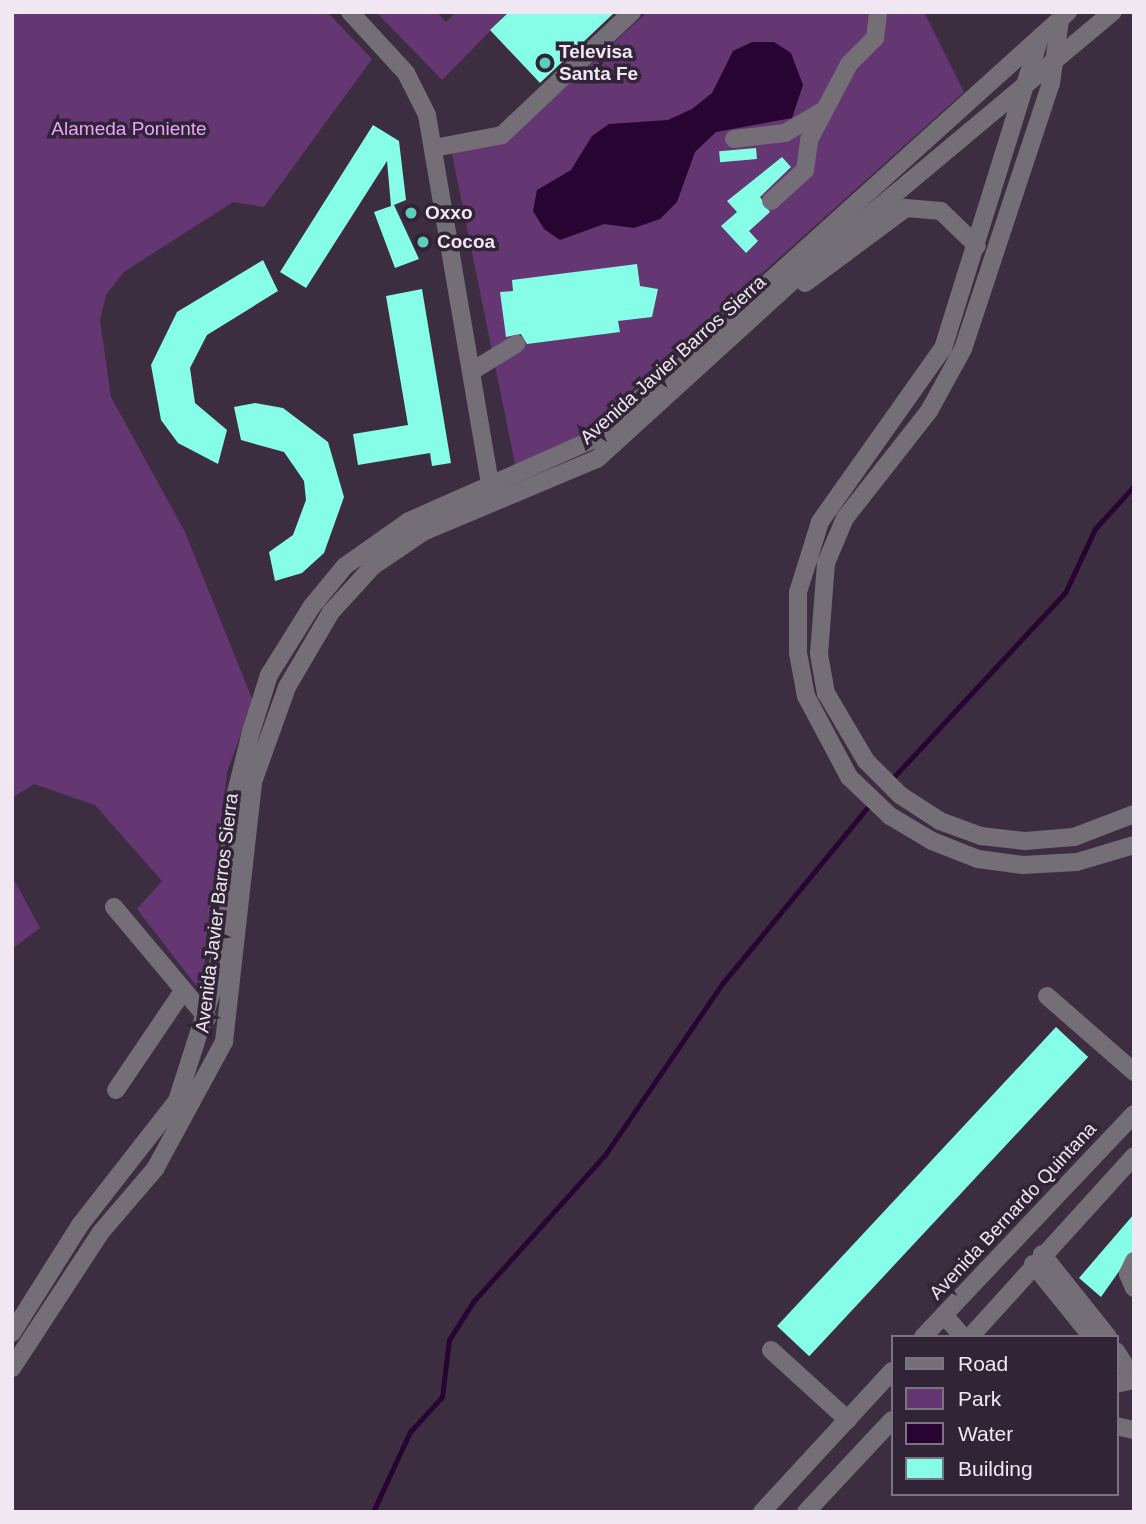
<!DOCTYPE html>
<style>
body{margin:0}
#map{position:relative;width:1146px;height:1524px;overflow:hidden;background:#3c2e40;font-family:Helvetica,sans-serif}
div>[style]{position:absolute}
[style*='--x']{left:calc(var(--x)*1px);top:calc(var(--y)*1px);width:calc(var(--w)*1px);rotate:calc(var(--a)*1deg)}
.green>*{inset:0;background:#643672}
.water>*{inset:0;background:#280432}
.stream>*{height:4.5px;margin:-2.25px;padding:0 2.25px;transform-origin:2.25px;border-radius:2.25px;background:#280432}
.building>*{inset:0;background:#85fde7;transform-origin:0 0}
.minor>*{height:18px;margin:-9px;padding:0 9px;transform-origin:9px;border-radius:9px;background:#746e77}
.dots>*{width:19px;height:19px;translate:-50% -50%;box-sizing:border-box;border:4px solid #312436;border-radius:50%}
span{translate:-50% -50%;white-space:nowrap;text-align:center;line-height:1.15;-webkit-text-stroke:7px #312436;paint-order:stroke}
.poi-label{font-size:19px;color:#f0e7f3;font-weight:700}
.left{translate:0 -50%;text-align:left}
.park-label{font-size:19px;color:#e8a4ff}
.street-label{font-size:19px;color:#f0e7f3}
.frame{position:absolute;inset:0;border:14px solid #f0e7f3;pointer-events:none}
.legend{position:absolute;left:891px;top:1335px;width:228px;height:161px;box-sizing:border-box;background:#312436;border:2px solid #7d7282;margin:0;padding:9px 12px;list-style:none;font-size:21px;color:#f0e7f3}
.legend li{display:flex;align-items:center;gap:14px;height:35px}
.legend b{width:35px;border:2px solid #7d7282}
</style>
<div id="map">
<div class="green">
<i style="clip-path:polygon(12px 12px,327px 12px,372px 59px,264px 207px,233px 202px,124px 272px,106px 295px,100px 320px,111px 397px,185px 532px,253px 701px,227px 772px,201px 992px,137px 909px,162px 881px,95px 805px,34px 784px,12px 798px)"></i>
<i style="clip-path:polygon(376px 12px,437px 12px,446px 22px,456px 12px,509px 12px,442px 80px)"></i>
<i style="clip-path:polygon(647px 12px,924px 12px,964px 92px,581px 436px,515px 464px,452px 154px,511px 138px)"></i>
<i style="clip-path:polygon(12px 876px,40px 928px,12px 949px)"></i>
</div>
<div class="water">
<i style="clip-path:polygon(752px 42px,774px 42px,791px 53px,803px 85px,792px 118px,716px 132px,695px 152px,677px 202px,660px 219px,634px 228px,604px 224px,560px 240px,544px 229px,533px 211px,537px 190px,571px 170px,592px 136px,609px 124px,668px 120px,692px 109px,712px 93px,733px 51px)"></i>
</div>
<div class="stream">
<i style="--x:891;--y:780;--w:255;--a:-47.1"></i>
<i style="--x:1065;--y:593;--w:71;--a:-64.9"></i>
<i style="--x:1095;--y:529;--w:58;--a:-47.8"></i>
<i style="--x:373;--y:1512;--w:88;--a:-65.2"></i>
<i style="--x:410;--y:1432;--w:47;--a:-47.6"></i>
<i style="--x:442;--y:1397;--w:57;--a:-83"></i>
<i style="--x:449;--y:1340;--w:45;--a:-57.7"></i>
<i style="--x:473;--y:1302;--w:198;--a:-48.1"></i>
<i style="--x:605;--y:1155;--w:207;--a:-55.6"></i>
<i style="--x:722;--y:984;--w:234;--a:-50.5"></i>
</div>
<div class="building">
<i style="clip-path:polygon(509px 12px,615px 12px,540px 83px,490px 30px)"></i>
<i style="clip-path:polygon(373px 125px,399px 141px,406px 200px,394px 205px,419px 259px,395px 268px,374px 212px,391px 206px,387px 161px,306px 288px,280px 272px)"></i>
<i style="left:756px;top:148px;width:11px;height:37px;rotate:85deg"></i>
<i style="clip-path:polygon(782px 157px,791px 167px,760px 197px,770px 212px,749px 231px,758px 241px,746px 253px,721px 226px,737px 212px,727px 201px)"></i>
<i style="clip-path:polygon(263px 260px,278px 291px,207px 335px,190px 368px,195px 403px,227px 430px,218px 464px,178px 443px,161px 420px,151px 365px,177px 312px)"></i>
<i style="clip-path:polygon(637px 264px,640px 286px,658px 289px,652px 317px,618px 321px,620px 332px,527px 344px,521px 334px,506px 337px,500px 292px,513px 291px,512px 280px)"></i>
<i style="clip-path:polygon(422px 289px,451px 463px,432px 466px,430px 453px,358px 465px,353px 434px,408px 425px,386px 296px)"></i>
<i style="clip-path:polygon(255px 403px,283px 408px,328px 442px,344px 497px,324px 553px,302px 573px,275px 581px,269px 552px,293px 535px,306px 500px,304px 481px,284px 452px,241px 440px,234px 407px)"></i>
<i style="left:1056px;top:1027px;width:44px;height:409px;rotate:43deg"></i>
<i style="clip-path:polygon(1134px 1214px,1134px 1250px,1101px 1297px,1079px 1278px)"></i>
</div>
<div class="minor">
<i style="--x:350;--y:12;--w:83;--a:47.4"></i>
<i style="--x:406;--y:73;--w:47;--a:63.4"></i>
<i style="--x:427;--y:115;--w:385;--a:80.3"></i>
<i style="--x:1060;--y:20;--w:64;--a:98.1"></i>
<i style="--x:1051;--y:83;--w:280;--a:108.3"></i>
<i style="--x:963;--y:349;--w:71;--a:118.7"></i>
<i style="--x:929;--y:411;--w:136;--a:128.1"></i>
<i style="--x:845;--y:518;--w:49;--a:112.9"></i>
<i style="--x:826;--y:563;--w:91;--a:94.4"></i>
<i style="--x:819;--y:654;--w:40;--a:80"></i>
<i style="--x:826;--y:693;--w:79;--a:59.5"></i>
<i style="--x:866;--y:761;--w:48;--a:45"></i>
<i style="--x:900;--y:795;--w:48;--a:33"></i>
<i style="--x:940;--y:821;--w:44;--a:20.1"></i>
<i style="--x:981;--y:836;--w:44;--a:6.5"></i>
<i style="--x:1025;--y:841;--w:49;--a:-4.7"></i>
<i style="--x:1074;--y:837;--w:64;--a:-21"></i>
<i style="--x:1040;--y:37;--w:326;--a:107.3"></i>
<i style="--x:943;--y:348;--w:213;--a:125.3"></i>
<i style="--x:820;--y:522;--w:73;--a:107.4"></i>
<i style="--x:798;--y:592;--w:61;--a:90"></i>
<i style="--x:798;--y:653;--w:44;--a:79.5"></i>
<i style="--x:806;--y:696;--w:92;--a:62"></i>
<i style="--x:849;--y:777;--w:57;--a:43.6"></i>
<i style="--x:890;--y:816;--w:49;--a:30.8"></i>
<i style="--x:932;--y:841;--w:49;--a:21.4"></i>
<i style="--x:978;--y:859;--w:45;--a:7.6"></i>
<i style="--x:1023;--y:865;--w:54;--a:-3.2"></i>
<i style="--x:1077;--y:862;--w:59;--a:-16.6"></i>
<i style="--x:734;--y:139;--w:51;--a:-6.7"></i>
<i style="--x:785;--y:133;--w:42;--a:-30.3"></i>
<i style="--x:434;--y:148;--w:69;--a:-10.8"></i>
<i style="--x:502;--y:135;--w:179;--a:-43.4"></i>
<i style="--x:771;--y:201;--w:46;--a:-42.4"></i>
<i style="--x:805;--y:170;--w:30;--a:-82"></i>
<i style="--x:809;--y:140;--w:86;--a:-62.2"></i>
<i style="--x:849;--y:64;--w:37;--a:-45"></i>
<i style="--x:875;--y:38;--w:26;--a:-83"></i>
<i style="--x:805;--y:283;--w:126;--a:-36.6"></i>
<i style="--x:906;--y:208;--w:35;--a:5"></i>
<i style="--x:941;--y:211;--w:50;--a:44.2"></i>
<i style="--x:472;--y:371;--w:52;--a:-31.5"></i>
<i style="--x:114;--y:907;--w:145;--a:50"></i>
<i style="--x:1047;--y:996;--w:116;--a:41.1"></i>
<i style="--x:116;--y:1090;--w:120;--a:-55.9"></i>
<i style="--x:1042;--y:1254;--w:106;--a:51.5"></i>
<i style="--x:1134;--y:1261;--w:14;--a:115"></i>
<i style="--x:1128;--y:1274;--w:15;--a:67"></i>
<i style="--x:1033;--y:1264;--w:94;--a:51.1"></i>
<i style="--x:944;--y:1315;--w:29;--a:49"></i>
<i style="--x:12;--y:1333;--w:128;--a:-57.8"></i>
<i style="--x:80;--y:1225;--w:157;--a:-52"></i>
<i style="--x:177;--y:1101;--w:131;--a:-72.3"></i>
<i style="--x:217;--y:976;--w:180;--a:-84.3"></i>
<i style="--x:235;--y:797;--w:67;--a:-76.2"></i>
<i style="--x:251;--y:732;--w:60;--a:-72.5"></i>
<i style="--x:269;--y:675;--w:81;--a:-58.1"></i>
<i style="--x:312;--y:606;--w:52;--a:-50.5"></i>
<i style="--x:345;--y:566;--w:78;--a:-35.1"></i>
<i style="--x:409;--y:521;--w:205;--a:-23.9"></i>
<i style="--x:596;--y:438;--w:636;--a:-42.07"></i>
<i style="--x:923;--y:1337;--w:307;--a:-46.6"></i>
<i style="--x:970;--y:1337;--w:244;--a:-47.8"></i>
<i style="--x:771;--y:1350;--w:104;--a:42.3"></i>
<i style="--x:1116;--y:1351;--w:34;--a:58"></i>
<i style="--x:12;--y:1368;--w:163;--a:-56.8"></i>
<i style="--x:101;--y:1232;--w:83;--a:-49.4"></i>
<i style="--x:155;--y:1169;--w:145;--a:-61.5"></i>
<i style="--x:224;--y:1042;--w:262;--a:-83.6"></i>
<i style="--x:253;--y:782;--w:101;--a:-70.3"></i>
<i style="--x:287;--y:687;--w:87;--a:-59.6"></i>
<i style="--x:331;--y:612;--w:62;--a:-47.6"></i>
<i style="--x:373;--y:566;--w:60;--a:-34.2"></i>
<i style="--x:423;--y:532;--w:189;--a:-22.8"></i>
<i style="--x:597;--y:459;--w:296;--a:-42.3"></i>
<i style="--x:816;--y:260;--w:387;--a:-39.9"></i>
<i style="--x:1116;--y:1384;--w:18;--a:-13"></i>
<i style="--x:1116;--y:1426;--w:18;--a:13"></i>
<i style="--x:762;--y:1512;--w:192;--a:-47.3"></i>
<i style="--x:806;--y:1512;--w:126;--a:-46.9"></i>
</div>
<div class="dots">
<i style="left:545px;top:63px;background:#5cceba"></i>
<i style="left:411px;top:213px;background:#5cceba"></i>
<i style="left:423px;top:242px;background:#5cceba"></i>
</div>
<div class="poi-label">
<span class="left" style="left:559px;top:63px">Televisa<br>Santa Fe</span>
<span class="left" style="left:425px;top:213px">Oxxo</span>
<span class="left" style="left:437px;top:242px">Cocoa</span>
</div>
<div class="park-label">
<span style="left:129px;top:129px">Alameda Poniente</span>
</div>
<div class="street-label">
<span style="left:673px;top:360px;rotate:-42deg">Avenida Javier Barros Sierra</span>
<span style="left:217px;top:913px;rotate:-83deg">Avenida Javier Barros Sierra</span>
<span style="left:1013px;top:1211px;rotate:-47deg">Avenida Bernardo Quintana</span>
</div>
<div class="frame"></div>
<ul class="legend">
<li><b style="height:9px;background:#746e77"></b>Road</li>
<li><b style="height:19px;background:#643672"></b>Park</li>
<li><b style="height:19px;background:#280432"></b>Water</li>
<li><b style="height:19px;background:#85fde7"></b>Building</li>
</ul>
</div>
